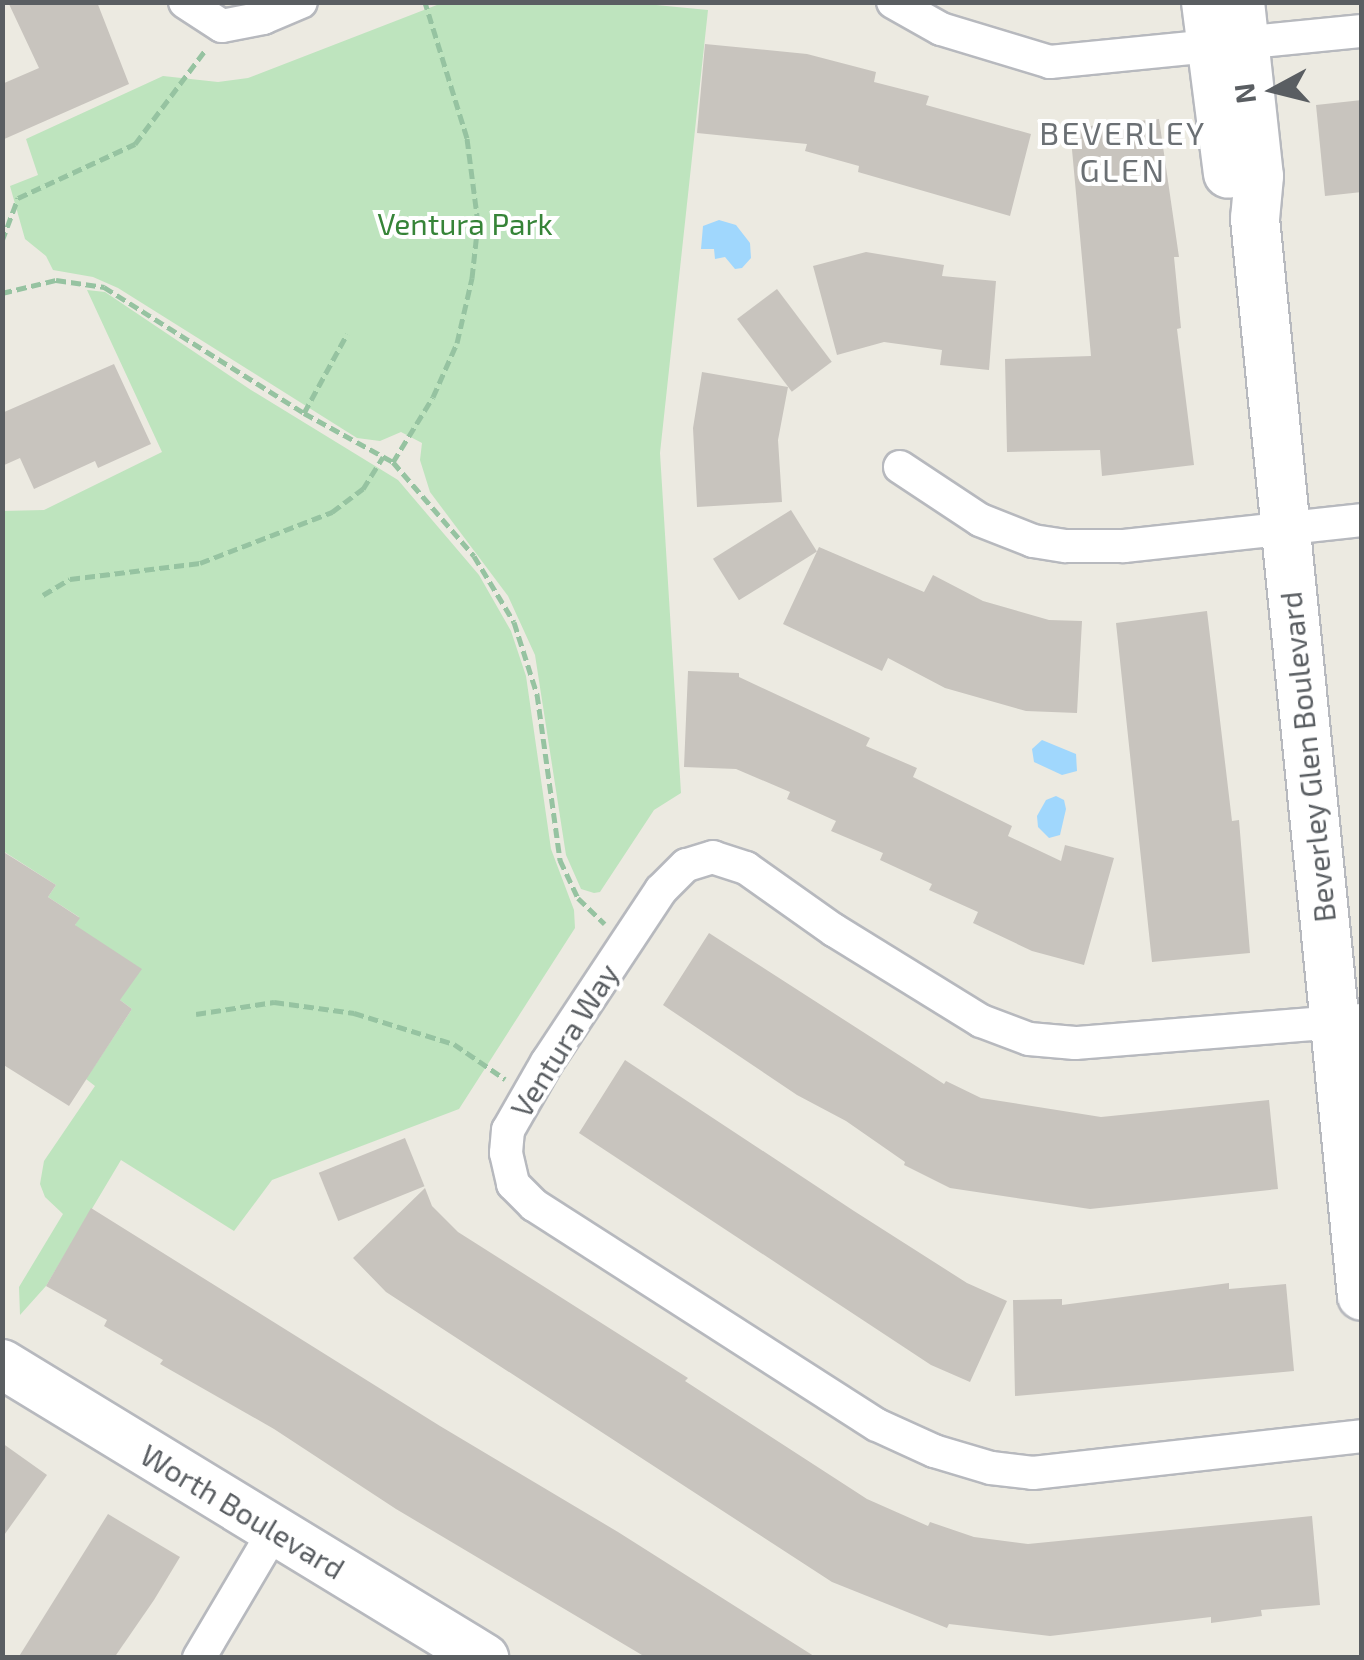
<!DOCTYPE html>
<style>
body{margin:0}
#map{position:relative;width:1364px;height:1660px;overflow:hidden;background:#eceae1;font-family:"Exo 2",sans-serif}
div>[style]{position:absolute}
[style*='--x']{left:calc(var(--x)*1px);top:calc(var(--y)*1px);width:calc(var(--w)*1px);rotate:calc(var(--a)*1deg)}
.green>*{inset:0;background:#bee4be}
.water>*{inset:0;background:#a0d7fd}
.building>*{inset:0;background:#c8c4be;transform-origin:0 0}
.path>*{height:5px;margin-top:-2.5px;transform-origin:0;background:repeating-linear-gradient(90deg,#96c3a1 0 10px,transparent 0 15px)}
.roads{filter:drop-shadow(2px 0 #b7b9be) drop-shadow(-2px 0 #b7b9be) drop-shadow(0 2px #b7b9be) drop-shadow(0 -2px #b7b9be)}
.street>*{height:32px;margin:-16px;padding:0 16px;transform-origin:16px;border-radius:16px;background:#fff}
.secondary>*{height:48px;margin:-24px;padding:0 24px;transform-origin:24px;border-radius:24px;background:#fff}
span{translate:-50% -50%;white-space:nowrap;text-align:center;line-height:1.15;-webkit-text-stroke:8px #fff;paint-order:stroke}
.park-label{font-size:30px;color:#368438}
.street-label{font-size:30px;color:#5a5e62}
.neighbourhood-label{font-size:32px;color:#6b7074;letter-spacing:2.5px}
.frame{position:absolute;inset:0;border:5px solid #5a5e62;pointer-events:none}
.north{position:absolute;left:1224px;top:40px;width:100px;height:100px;-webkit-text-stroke:8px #fff;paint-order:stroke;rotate:263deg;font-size:28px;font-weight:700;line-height:40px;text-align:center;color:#5a5e62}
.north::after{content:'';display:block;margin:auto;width:35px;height:45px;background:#5a5e62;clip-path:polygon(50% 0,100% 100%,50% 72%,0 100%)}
</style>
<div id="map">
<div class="green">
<i style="clip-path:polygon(442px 3px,625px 2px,708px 10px,660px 453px,681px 793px,654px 810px,600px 892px,594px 893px,581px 889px,566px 855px,535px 655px,508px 596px,430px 492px,420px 460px,422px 443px,401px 432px,380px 441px,357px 438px,118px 288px,93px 277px,53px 270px,46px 256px,25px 239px,10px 186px,38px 175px,26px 139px,163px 76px,218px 82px,248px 78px)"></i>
<i style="clip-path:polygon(87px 290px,105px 292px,251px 390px,398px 480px,479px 575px,511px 631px,526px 676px,551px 849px,574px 910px,575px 928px,459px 1109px,272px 1180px,234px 1231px,121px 1160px,46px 1286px,20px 1315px,19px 1287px,63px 1214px,45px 1197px,40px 1184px,44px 1161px,95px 1086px,86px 1079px,132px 1009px,120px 1000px,75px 925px,79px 917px,48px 897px,56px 885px,3px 851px,2px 511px,44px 510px,162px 452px)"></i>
</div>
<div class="water">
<i style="clip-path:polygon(719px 220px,736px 225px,750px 243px,751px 258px,742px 268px,735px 269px,725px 257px,715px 259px,714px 249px,701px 249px,703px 226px)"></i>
<i style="clip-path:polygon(1042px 740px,1076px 754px,1077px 771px,1062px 775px,1034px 762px,1032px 749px)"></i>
<i style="clip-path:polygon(1056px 796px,1064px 800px,1066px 809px,1060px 835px,1049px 838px,1038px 827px,1037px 816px,1046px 800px)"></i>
</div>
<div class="building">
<i style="clip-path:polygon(8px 2px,97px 2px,129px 84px,2px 140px,2px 84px,39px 68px)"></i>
<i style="clip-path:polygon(705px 44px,807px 54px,876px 72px,874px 82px,929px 96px,926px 105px,1031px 134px,1010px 216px,858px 172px,859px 166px,805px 151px,807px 144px,697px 133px)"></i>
<i style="clip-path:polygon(1362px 100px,1362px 192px,1325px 196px,1316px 105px)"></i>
<i style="clip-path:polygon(1159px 119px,1179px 257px,1174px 257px,1181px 328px,1177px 329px,1194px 465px,1102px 476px,1100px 450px,1007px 452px,1005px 359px,1091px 356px,1070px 128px)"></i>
<i style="clip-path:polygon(866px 252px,944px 265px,942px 276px,996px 281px,989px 370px,940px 365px,942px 350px,884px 342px,837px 355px,813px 266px)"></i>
<i style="left:777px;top:289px;width:91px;height:50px;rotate:53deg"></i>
<i style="clip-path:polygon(114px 364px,151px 444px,98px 468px,95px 461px,34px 489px,20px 458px,2px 466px,2px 413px)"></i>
<i style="clip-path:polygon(702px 372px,788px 387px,778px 440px,782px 502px,697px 507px,693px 428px)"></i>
<i style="left:791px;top:510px;width:49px;height:92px;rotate:58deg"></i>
<i style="clip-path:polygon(819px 547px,924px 592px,933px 575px,983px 601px,1049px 620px,1082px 621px,1077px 713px,1026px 711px,945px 688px,888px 658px,882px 671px,783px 624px)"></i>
<i style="clip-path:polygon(1207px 611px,1232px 821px,1239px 820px,1250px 953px,1152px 962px,1116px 623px)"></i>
<i style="clip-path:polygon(688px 671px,739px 673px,739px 677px,870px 738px,866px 746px,917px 768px,913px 777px,1012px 826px,1008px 836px,1061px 861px,1065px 845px,1114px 858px,1084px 965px,1032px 951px,973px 923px,978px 912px,929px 890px,932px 884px,880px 860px,883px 853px,831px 831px,836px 821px,787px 799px,790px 792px,736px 769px,684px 767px)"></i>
<i style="clip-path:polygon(2px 851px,56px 885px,48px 897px,80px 918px,75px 925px,142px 969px,120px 1000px,132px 1009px,69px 1106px,2px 1064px)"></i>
<i style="clip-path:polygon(709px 933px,944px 1084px,946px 1081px,981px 1098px,1101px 1117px,1269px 1100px,1278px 1189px,1090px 1209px,950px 1188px,904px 1165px,905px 1162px,846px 1121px,797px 1095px,663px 1005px)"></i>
<i style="clip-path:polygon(625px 1060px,854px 1211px,967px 1283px,1007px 1301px,970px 1382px,931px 1365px,579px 1133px)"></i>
<i style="left:405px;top:1138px;width:52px;height:93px;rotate:68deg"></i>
<i style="clip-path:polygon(425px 1188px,432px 1206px,458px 1232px,688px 1378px,685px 1381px,867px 1499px,928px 1526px,930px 1522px,974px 1537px,1028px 1544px,1312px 1516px,1320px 1605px,1261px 1610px,1262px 1616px,1211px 1623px,1211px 1617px,1050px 1636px,949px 1624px,947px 1628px,832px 1582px,386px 1292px,353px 1258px)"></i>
<i style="clip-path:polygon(91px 1208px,440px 1426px,618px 1532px,817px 1658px,647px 1658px,396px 1509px,274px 1429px,160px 1364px,163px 1360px,104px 1326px,107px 1320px,46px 1286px)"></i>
<i style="clip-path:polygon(1229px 1283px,1229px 1289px,1286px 1284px,1294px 1371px,1015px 1396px,1013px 1300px,1062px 1299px,1062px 1305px)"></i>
<i style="clip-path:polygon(2px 1443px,47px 1475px,2px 1538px)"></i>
<i style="clip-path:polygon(108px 1514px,180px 1557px,154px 1600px,114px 1658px,18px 1658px)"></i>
</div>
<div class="path">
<i style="--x:2;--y:241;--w:46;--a:-69.6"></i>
<i style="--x:18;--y:198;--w:129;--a:-24.8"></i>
<i style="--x:135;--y:144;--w:119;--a:-53.2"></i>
<i style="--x:2;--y:293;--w:56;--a:-13.5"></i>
<i style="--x:56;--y:280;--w:49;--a:8.3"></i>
<i style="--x:104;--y:287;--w:236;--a:32.2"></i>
<i style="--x:304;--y:413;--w:102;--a:28.8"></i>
<i style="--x:393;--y:462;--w:124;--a:49.2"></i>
<i style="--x:474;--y:556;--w:77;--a:58.8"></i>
<i style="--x:514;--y:622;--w:76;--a:72.3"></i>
<i style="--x:537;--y:694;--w:168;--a:82.1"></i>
<i style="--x:560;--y:860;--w:42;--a:64.7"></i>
<i style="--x:578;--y:898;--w:37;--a:44"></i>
<i style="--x:304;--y:413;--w:90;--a:-61.4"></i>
<i style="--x:393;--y:462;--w:76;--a:-58.4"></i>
<i style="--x:433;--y:397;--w:59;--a:-66"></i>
<i style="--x:457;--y:343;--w:67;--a:-77"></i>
<i style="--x:472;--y:278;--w:55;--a:-83.8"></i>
<i style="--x:478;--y:223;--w:86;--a:-97.4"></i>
<i style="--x:467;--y:138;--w:142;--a:-107.2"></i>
<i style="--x:43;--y:595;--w:31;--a:-31"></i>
<i style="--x:70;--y:579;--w:131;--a:-7"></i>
<i style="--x:200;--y:563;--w:142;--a:-21.1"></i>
<i style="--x:332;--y:512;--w:39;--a:-37"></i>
<i style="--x:363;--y:489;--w:38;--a:-58"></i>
<i style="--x:196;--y:1014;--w:79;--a:-8.7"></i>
<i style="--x:274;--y:1002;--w:81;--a:7.8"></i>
<i style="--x:354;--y:1013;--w:105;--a:17.2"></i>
<i style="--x:454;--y:1044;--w:62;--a:34.5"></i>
</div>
<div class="roads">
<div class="street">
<i style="--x:185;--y:2;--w:44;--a:33"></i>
<i style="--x:222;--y:26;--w:42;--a:-11"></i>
<i style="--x:263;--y:18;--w:41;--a:-22.8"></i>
<i style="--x:893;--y:2;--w:55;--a:29.4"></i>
<i style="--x:941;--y:29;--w:114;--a:16.8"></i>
<i style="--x:1050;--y:62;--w:314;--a:-5.7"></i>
<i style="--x:900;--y:467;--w:96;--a:33.5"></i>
<i style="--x:980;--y:520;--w:57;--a:21.6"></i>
<i style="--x:1033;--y:541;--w:33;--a:9"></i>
<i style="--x:1066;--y:546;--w:58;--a:0"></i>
<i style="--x:1124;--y:546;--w:239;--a:-6.2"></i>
<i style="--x:1362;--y:1020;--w:288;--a:175.4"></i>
<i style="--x:1075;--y:1043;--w:46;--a:-175"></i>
<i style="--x:1029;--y:1039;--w:51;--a:-159.4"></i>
<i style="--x:981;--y:1021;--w:172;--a:-148.3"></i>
<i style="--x:835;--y:931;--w:109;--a:-144.7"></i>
<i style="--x:746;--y:868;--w:35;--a:-162"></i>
<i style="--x:713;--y:857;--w:28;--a:163"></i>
<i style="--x:686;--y:865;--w:35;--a:135"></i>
<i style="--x:661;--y:890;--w:206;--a:123.5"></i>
<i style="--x:547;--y:1062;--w:78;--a:119.8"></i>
<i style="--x:508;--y:1130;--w:23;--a:95"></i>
<i style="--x:506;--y:1153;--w:32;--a:77"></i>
<i style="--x:513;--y:1184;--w:30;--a:45"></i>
<i style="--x:534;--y:1205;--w:407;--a:32.7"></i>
<i style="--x:877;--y:1425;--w:63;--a:24.5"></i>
<i style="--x:934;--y:1451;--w:59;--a:16.6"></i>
<i style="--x:991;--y:1468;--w:42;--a:6.8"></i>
<i style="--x:1033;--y:1473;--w:331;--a:-6.4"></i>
<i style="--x:199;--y:1658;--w:147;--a:-59.4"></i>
</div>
<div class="secondary">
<i style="--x:1206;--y:2;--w:173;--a:82.7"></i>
<i style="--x:1240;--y:2;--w:175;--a:83.8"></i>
<i style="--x:1259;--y:176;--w:43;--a:95.3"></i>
<i style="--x:1255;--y:219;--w:1082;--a:84.33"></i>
<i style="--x:2;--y:1364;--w:565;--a:31.38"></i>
</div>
</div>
<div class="park-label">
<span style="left:465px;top:223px">Ventura Park</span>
</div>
<div class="street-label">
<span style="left:1307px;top:757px;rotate:-96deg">Beverley Glen Boulevard</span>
<span style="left:564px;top:1040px;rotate:-58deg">Ventura Way</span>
<span style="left:243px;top:1511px;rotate:31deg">Worth Boulevard</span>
</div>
<div class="neighbourhood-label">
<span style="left:1123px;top:151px">BEVERLEY<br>GLEN</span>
</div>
<div class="frame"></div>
<div class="north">N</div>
</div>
